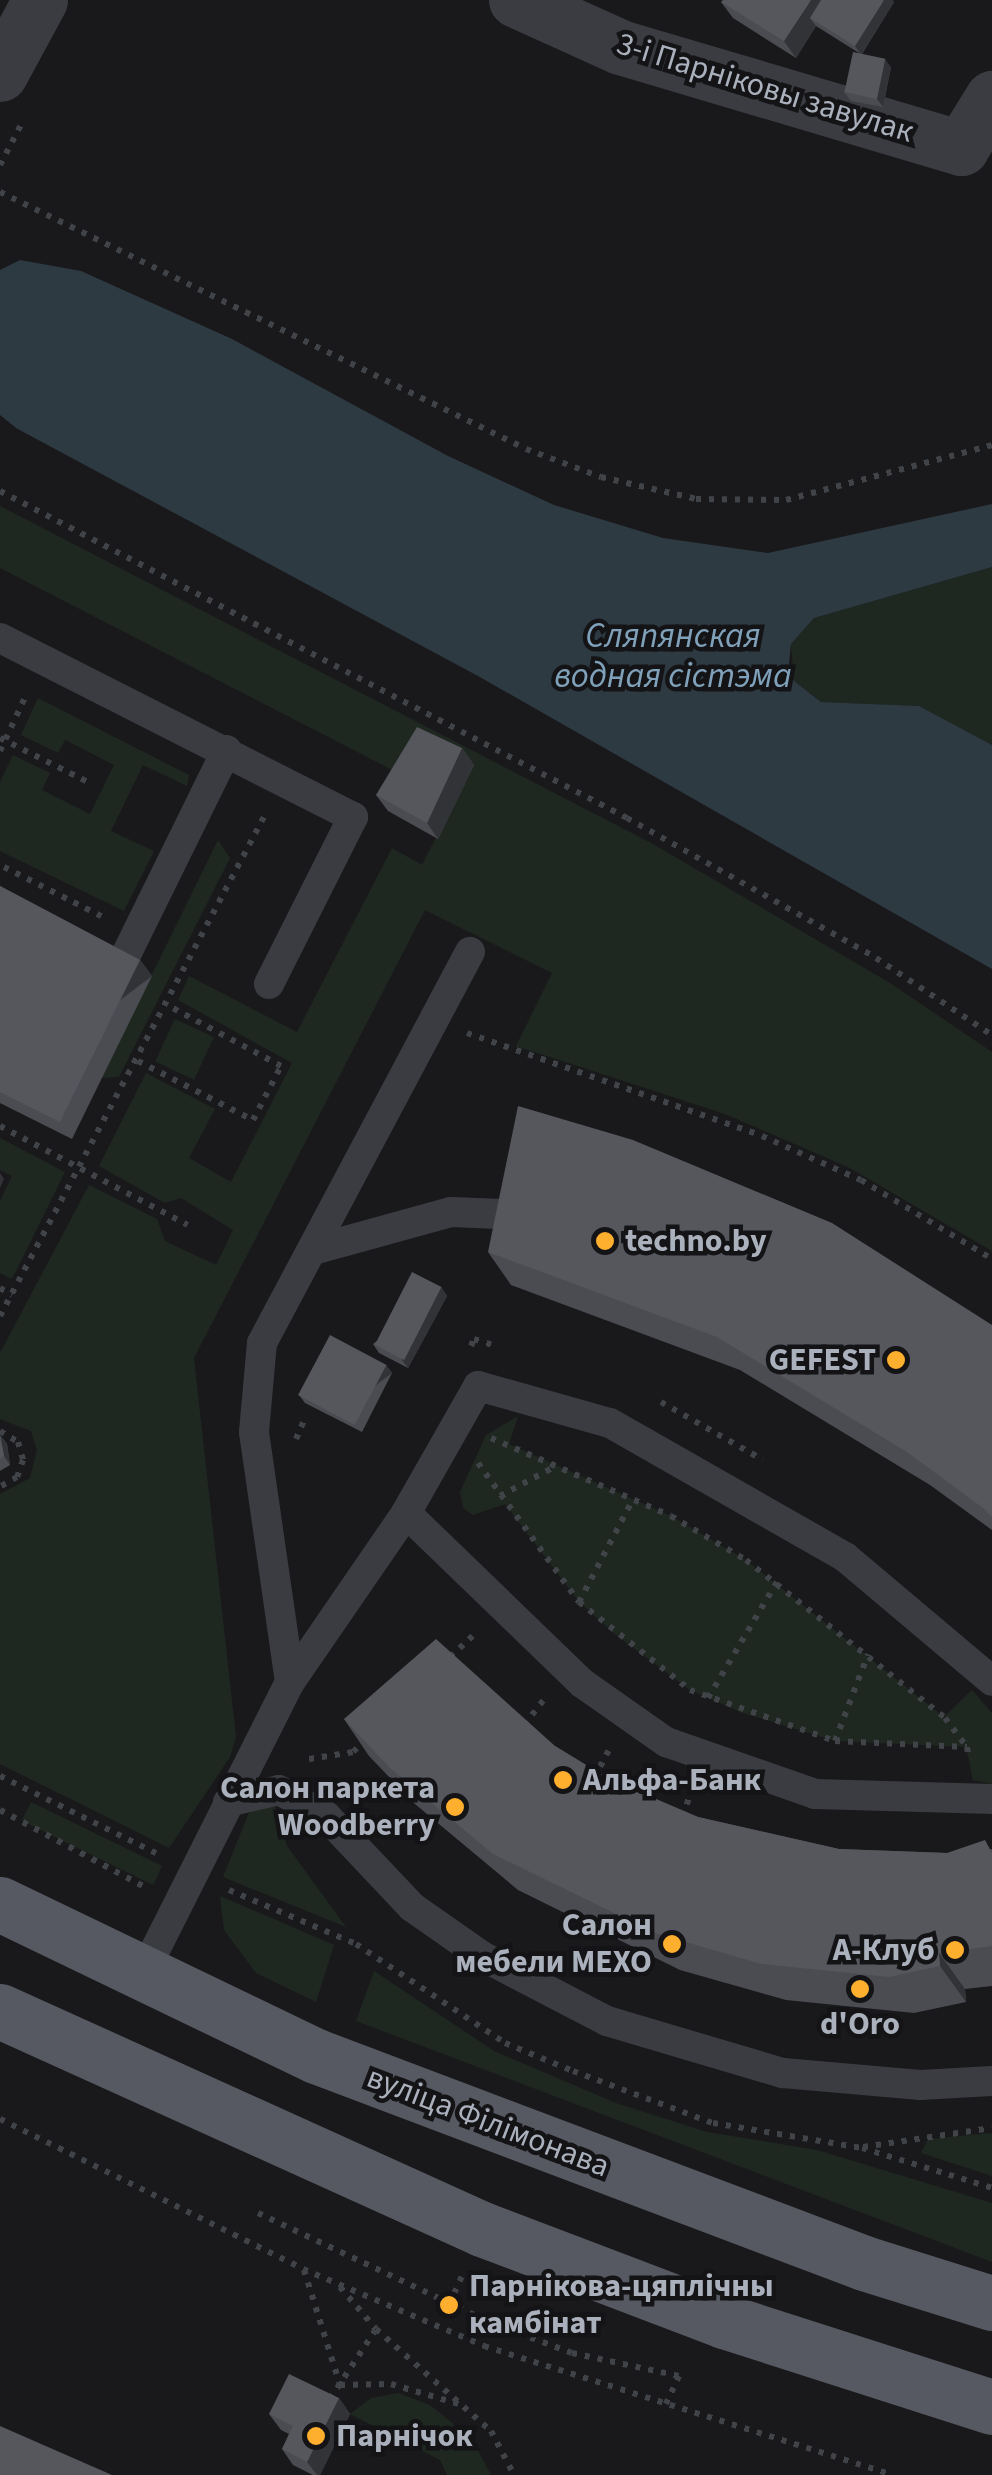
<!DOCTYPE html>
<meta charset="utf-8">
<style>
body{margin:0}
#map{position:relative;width:992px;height:2475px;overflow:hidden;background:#19191c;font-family:"Source Sans 3",sans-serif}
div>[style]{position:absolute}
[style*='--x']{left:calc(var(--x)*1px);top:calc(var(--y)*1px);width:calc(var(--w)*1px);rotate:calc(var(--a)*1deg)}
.green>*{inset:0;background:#1f2820;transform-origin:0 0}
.water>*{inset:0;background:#2e3a42}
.path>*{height:6px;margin-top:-3px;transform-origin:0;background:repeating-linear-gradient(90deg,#404348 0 5px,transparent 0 13px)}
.service>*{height:30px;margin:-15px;padding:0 15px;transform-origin:15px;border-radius:15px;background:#3a3c41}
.minor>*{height:55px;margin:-27.5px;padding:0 27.5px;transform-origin:27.5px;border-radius:27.5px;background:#3a3c41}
.tertiary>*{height:55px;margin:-27.5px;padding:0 27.5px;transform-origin:27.5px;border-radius:27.5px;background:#3a3c41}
.primary>*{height:55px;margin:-27.5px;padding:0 27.5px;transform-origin:27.5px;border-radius:27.5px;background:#565961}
.wall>*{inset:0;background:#4a4c51}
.shaded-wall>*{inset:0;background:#323337;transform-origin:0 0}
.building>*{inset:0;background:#55575d;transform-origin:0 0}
.dots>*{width:28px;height:28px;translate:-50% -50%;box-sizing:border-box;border:5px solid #141417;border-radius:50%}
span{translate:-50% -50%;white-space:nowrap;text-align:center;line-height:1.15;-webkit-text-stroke:9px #141417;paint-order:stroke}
.street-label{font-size:32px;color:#abb1bc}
.poi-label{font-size:32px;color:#abb1bc;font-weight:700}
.left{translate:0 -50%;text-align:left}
.right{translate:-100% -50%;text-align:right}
.water-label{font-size:35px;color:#80a1ba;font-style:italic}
</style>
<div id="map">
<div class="green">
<i style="clip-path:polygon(0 506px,653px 844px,890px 983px,992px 1052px,992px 1251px,848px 1167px,725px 1114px,516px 1046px,552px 973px,425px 910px,194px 1358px,236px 1737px,230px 1757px,169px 1848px,0 1764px,0 1494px,30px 1478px,37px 1450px,31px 1431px,0 1419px,0 1353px,89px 1185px,157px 1219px,165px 1241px,216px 1265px,233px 1230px,181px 1198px,165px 1203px,99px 1166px,146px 1073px,215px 1109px,189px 1158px,231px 1182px,292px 1063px,178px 1000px,189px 976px,297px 1032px,392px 848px,422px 865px,473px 765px,410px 779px,0 568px)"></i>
<i style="clip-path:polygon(992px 567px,992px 745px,919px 706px,821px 702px,794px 681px,791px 644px,814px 618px)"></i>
<i style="clip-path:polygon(38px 698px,189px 775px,187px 786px,143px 765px,111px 831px,154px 851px,124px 911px,0 851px,0 782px,13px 755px,50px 773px,42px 790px,90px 814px,114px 765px,65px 740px,58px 753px,21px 735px)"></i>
<i style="clip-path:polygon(218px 840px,230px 858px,119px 1077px,101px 1078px)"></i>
<i style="left:175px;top:1019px;width:43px;height:47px;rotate:25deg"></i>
<i style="clip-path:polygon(0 1138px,65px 1172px,12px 1279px,0 1273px,0 1201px,12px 1176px,0 1170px)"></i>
<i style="clip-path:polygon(518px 1416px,509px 1444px,671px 1516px,746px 1560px,944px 1717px,972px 1690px,992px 1713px,992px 1784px,973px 1780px,966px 1747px,835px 1741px,740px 1712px,690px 1690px,616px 1635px,579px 1602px,505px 1504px,473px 1515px,463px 1508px,460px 1492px,486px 1435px)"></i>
<i style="clip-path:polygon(272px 1796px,287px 1846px,346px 1927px,223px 1877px,252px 1805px)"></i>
<i style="left:31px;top:1802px;width:146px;height:21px;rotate:26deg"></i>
<i style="clip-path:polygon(220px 1896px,334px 1945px,316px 2002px,256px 1973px,224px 1930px)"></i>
<i style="clip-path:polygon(374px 1971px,494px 2051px,616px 2103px,707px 2132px,817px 2150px,992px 2203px,992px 2262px,356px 2021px)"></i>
<i style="clip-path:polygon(992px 2133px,992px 2176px,921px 2153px,928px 2139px)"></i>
<i style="clip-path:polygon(398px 2393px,430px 2405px,472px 2439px,491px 2475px,447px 2475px,440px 2460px,350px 2414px,371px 2398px)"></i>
</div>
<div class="water">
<i style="clip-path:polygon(20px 260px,81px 271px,232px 339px,448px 456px,554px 505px,663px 538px,768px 553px,992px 504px,992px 567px,814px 618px,791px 644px,789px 663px,794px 681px,821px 702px,919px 706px,992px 745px,992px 969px,478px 676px,16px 428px,0 415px,0 270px)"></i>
</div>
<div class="path">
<i style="--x:0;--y:165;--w:50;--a:-62.4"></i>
<i style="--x:0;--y:192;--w:585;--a:26.04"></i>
<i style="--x:526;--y:449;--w:80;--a:20.5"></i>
<i style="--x:601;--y:477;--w:98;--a:13"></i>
<i style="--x:696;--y:499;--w:90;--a:0.6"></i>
<i style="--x:786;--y:500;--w:213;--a:-14.9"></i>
<i style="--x:0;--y:491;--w:707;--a:27.54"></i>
<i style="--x:627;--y:818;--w:286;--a:29.3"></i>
<i style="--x:876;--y:958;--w:139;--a:33.6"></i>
<i style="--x:0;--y:738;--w:98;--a:26.6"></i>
<i style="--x:0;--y:751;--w:64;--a:-65"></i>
<i style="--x:4;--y:867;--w:109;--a:26.8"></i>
<i style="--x:467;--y:1033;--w:312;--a:19.2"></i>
<i style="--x:762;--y:1136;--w:108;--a:24"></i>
<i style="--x:861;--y:1180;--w:153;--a:31.1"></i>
<i style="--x:138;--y:1061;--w:129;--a:27.2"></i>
<i style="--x:253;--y:1120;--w:61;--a:-62.6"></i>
<i style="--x:281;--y:1066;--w:129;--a:-151.8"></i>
<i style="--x:0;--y:1126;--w:212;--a:27.8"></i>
<i style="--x:0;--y:1288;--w:14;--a:30"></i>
<i style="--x:0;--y:1316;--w:569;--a:-62.13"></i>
<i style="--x:471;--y:1346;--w:8;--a:-67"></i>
<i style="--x:474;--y:1339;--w:20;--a:18"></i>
<i style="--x:661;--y:1402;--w:117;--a:29.6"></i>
<i style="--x:0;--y:1431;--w:21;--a:31"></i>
<i style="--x:18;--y:1442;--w:19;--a:74"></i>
<i style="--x:23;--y:1460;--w:18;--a:109"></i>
<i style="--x:17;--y:1477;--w:20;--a:150"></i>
<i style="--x:491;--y:1438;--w:196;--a:23.4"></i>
<i style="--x:671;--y:1516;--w:87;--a:30.4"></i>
<i style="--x:746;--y:1560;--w:254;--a:38.4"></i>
<i style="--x:945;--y:1718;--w:36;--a:53"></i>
<i style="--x:296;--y:1439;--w:23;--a:-67"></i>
<i style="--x:478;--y:1463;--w:172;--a:54"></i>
<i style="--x:579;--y:1602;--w:142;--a:38.4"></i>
<i style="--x:690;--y:1690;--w:154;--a:19.4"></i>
<i style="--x:835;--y:1741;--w:132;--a:2.6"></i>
<i style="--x:967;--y:1747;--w:13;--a:81"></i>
<i style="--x:500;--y:1496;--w:64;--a:-28.2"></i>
<i style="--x:579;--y:1602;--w:116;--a:-62.3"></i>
<i style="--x:450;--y:1657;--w:33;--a:-43"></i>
<i style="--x:708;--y:1698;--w:135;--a:-59.3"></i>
<i style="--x:524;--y:1725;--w:33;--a:-52"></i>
<i style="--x:835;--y:1741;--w:93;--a:-69.2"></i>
<i style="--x:309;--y:1759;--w:45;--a:-9"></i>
<i style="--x:353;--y:1752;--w:18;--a:-45"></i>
<i style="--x:0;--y:1776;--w:178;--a:26.3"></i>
<i style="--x:594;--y:1778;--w:32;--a:-62"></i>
<i style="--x:0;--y:1810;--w:164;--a:28"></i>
<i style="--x:683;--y:1817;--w:28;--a:-73"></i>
<i style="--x:229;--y:1890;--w:138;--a:23"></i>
<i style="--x:356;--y:1944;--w:179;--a:33.6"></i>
<i style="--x:505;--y:2043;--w:74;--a:22.4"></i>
<i style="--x:573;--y:2071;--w:149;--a:20.4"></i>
<i style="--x:713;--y:2123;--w:151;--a:9.5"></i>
<i style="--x:862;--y:2148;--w:136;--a:17.1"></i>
<i style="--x:0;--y:2119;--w:338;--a:26.3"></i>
<i style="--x:303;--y:2269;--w:197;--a:23"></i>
<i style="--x:484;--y:2346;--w:429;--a:17.5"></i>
<i style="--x:863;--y:2147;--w:130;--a:-8.4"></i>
<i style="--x:258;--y:2213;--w:261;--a:25.2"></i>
<i style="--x:494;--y:2324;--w:83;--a:20.4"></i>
<i style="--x:572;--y:2353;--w:109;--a:12.1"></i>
<i style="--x:679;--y:2376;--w:31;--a:115"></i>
<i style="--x:304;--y:2270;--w:121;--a:72.6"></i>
<i style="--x:340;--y:2385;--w:51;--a:-1.1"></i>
<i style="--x:391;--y:2384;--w:71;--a:16.4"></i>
<i style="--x:340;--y:2287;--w:55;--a:49.4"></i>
<i style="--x:376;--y:2329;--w:154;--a:41.6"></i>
<i style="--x:491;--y:2431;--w:50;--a:62.4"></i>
<i style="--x:449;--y:2305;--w:34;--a:-66"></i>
<i style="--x:330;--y:2399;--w:84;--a:-56.7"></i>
</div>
<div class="service">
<i style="--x:0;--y:638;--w:396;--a:26.9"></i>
<i style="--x:353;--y:817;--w:187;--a:116.7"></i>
<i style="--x:123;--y:961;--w:235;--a:-63.8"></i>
<i style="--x:313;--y:1250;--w:143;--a:-15.4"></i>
<i style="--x:451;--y:1212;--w:74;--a:2.3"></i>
<i style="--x:406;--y:1513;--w:245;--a:44"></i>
<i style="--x:582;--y:1683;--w:103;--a:35.1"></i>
<i style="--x:666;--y:1742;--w:158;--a:19.2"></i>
<i style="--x:815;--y:1794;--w:177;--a:1.6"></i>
<i style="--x:290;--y:1682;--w:253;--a:-98.2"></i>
<i style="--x:254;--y:1432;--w:89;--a:-84.9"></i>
<i style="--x:262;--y:1343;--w:443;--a:-62"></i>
<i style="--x:228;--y:1802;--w:52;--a:-13.2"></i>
<i style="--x:279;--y:1790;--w:54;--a:29"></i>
<i style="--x:326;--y:1816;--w:125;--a:46.6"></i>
<i style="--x:412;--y:1907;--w:85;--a:35"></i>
<i style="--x:482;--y:1956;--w:141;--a:27.5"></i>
<i style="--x:607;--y:2021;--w:184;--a:16.5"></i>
<i style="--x:783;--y:2073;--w:138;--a:5"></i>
<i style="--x:920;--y:2085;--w:72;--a:-3.2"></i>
<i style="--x:143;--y:1974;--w:327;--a:-63.3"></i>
<i style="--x:290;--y:1682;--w:205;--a:-55.5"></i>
<i style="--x:406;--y:1513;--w:146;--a:-60.4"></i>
<i style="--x:478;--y:1386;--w:137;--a:15.7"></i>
<i style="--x:610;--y:1423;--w:271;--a:29.7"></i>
<i style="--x:845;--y:1557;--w:192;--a:40.1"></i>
</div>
<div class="minor">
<i style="--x:516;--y:0;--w:114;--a:24.3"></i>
<i style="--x:620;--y:47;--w:356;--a:16.5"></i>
<i style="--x:961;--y:148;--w:59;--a:-58.2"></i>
</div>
<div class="tertiary">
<i style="--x:0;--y:74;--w:84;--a:-61.6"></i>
</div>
<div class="primary">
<i style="--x:0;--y:1904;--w:351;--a:25.7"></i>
<i style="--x:316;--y:2056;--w:586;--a:20.69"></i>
<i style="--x:864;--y:2263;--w:134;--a:17.4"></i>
<i style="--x:0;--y:2011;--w:529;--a:24.34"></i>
<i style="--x:482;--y:2229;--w:259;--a:20.8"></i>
<i style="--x:724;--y:2321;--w:281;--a:17.8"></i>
</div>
<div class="wall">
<i style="clip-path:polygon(721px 2px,894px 2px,862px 54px,891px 67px,883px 107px,851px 101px,844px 92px,859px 53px,816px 26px,796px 58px,733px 18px)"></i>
<i style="clip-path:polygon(462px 748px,474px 765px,438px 839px,388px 811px,376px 795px)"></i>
<i style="clip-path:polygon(0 886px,140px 960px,152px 976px,72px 1139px,0 1103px)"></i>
<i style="clip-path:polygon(488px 1252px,992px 1325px,992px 1530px,930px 1485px,740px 1370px,511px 1285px)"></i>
<i style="clip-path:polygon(441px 1287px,447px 1296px,408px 1368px,379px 1353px,373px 1344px)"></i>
<i style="clip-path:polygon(386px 1365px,392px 1373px,362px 1432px,305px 1403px,299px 1395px)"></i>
<i style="clip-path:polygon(0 1435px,7px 1444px,10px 1465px,0 1471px)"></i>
<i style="clip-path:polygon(344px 1719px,555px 1746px,609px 1779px,698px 1817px,839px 1849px,947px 1853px,992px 1849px,992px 1986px,965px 1989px,966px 2002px,914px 2013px,786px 2000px,680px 1970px,518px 1890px,415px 1804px,369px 1756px)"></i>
<i style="clip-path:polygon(339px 2398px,350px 2414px,320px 2475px,313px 2475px,293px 2465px,282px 2449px,289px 2434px,281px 2430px,269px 2414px)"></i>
</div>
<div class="shaded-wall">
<i style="clip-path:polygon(811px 0,833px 0,810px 18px,816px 26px,796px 58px,784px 41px)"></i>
<i style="clip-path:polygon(884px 0,893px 0,894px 2px,861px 55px,855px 46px)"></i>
<i style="clip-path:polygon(885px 59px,891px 67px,883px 107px,877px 99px)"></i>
<i style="clip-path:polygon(462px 748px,474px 765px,438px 839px,427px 823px)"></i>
<i style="left:140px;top:960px;width:20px;height:181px;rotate:53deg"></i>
<i style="clip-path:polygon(0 1173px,4px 1179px,0 1188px)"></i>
<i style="clip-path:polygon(441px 1287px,447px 1296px,408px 1368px,402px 1360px)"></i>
<i style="left:386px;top:1365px;width:10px;height:66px;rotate:53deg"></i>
<i style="clip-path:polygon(0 1436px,7px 1444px,10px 1465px,4px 1456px)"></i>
<i style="clip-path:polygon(939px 1953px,965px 1989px,966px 2002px,940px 1966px)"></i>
<i style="clip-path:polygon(339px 2398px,350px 2414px,320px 2475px,317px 2475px,307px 2462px)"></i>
</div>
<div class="building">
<i style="clip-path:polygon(723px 0,811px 0,784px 41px,721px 2px)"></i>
<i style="clip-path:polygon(821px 0,884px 0,855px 46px,810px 18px)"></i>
<i style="left:853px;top:52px;width:33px;height:41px;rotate:12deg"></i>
<i style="clip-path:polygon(417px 727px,462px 748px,427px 823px,376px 795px)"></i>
<i style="clip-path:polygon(0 886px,140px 960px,60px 1122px,0 1092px)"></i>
<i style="clip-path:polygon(518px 1106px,633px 1140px,832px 1223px,992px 1325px,992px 1517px,983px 1508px,907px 1452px,717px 1337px,488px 1252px)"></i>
<i style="left:412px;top:1272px;width:33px;height:82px;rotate:27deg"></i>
<i style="left:330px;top:1335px;width:64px;height:68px;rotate:28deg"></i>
<i style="clip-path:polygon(0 1435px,4px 1456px,0 1459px)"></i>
<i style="clip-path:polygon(436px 1639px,555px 1746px,609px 1779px,698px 1817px,839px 1849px,947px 1853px,985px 1840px,992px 1853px,992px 1946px,939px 1953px,940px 1966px,889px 1977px,761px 1964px,655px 1933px,493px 1854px,390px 1768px,344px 1719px)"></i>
<i style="clip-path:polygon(289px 2374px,339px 2398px,307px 2462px,282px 2449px,293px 2426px,269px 2414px)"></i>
<i style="clip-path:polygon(0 2426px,112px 2475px,0 2475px)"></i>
</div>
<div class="dots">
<i style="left:605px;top:1241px;background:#ffaf2e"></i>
<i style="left:896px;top:1360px;background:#ffaf2e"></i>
<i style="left:563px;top:1780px;background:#ffaf2e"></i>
<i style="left:455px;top:1807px;background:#ffaf2e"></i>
<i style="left:672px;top:1944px;background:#ffaf2e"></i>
<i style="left:955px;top:1950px;background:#ffaf2e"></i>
<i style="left:860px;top:1989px;background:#ffaf2e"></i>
<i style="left:449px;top:2305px;background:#ffaf2e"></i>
<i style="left:316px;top:2436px;background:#ffaf2e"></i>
</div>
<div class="street-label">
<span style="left:765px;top:88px;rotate:17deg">3-і Парніковы завулак</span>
<span style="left:488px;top:2122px;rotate:21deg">вуліца Філімонава</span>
</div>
<div class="poi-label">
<span class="left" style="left:625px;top:1241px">techno.by</span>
<span class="right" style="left:876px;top:1360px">GEFEST</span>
<span class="left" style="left:583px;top:1780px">Альфа-Банк</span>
<span class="right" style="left:435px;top:1807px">Салон паркета<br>Woodberry</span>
<span class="right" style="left:652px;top:1944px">Салон<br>мебели MEXO</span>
<span class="right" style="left:935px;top:1950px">А-Клуб</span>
<span style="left:860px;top:2024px">d'Oro</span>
<span class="left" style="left:469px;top:2305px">Парнікова-цяплічны<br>камбінат</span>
<span class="left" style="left:336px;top:2436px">Парнічoк</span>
</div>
<div class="water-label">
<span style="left:673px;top:656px">Сляпянская<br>водная сістэма</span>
</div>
</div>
